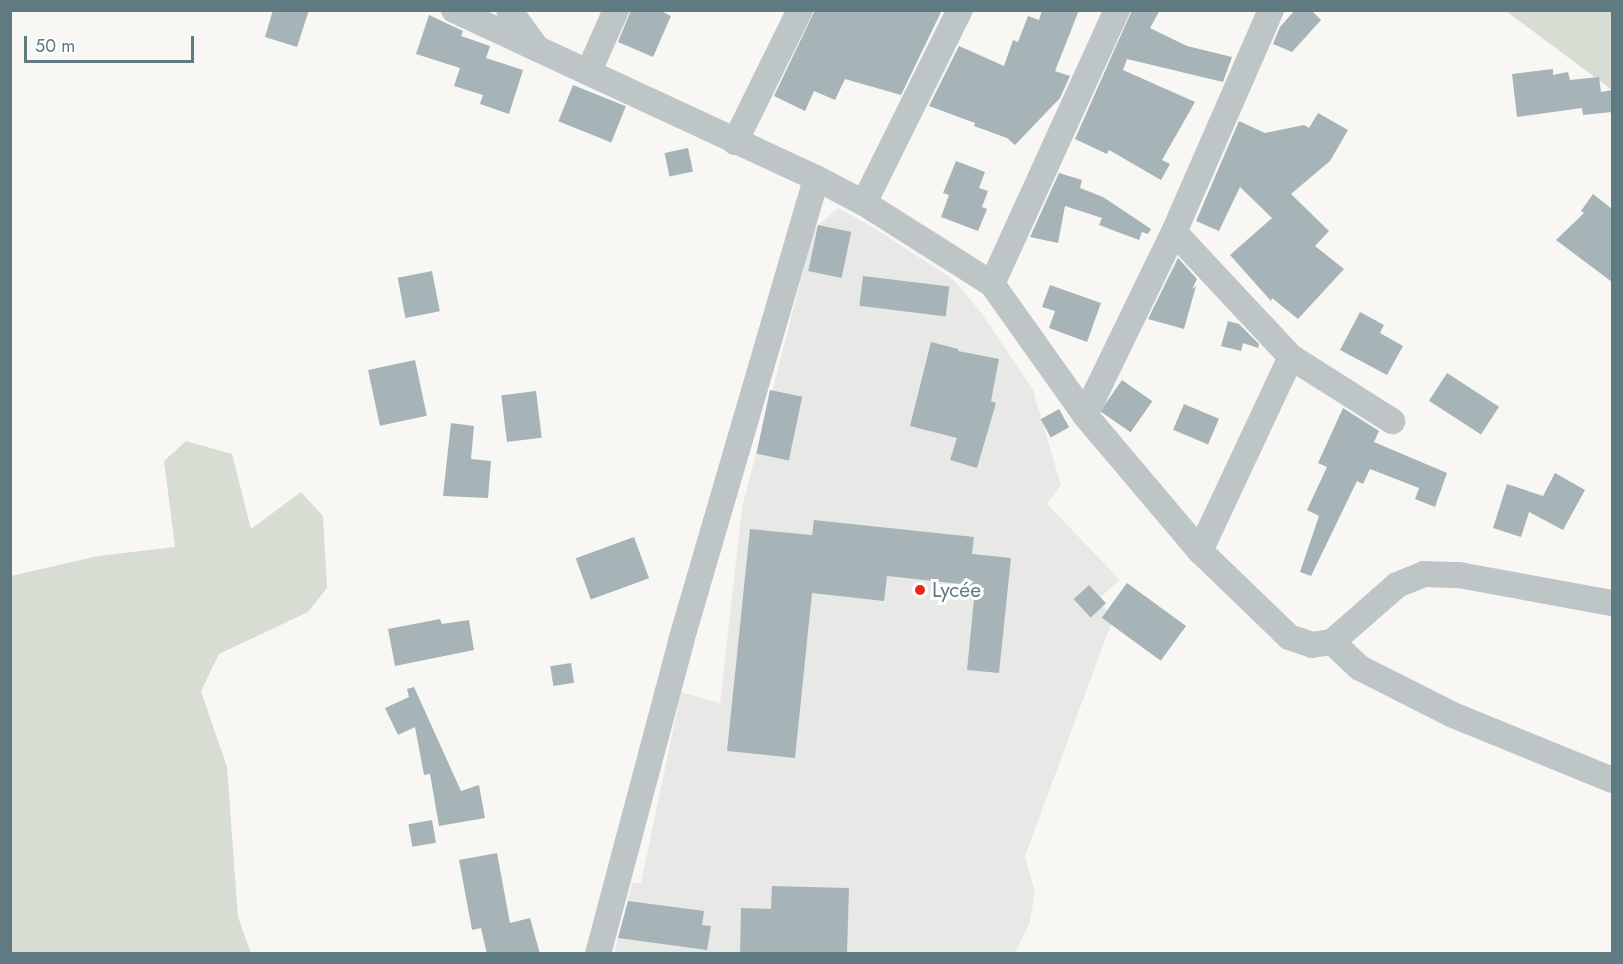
<!DOCTYPE html>
<meta charset="utf-8">
<style>
body{margin:0}
#map{position:relative;width:1623px;height:964px;overflow:hidden;background:#f8f7f4;font-family:Jost,sans-serif}
div>[style]{position:absolute}
[style*='--x']{left:calc(var(--x)*1px);top:calc(var(--y)*1px);width:calc(var(--w)*1px);rotate:calc(var(--a)*1deg)}
.built>*{inset:0;background:#e8e9e7}
.green>*{inset:0;background:#d8ddd3}
.building>*{inset:0;background:#a6b4b7;transform-origin:0 0}
.minor>*{height:26px;margin:-13px;padding:0 13px;transform-origin:13px;border-radius:13px;background:#bdc5c7}
.dots>*{width:16px;height:16px;translate:-50% -50%;box-sizing:border-box;border:3px solid #fff;border-radius:50%}
span{translate:-50% -50%;white-space:nowrap;text-align:center;line-height:1.15;-webkit-text-stroke:6px #fff;paint-order:stroke}
.poi-label{font-size:21px;color:#607a82}
.left{translate:0 -50%;text-align:left}
.frame{position:absolute;inset:0;border:12px solid #607a82;pointer-events:none}
.scale{position:absolute;left:24px;top:36px;width:170px;height:27px;box-sizing:border-box;border:3px solid #607a82;border-top:0;padding-left:8px;font-size:18px;line-height:21px;white-space:nowrap;color:#607a82;-webkit-text-stroke:4px #fff;paint-order:stroke}
</style>
<div id="map">
<div class="built">
<i style="clip-path:polygon(838px 208px,874px 228px,954px 280px,982px 314px,1033px 390px,1061px 485px,1047px 504px,1120px 580px,1096px 601px,1114px 616px,1025px 856px,1035px 892px,1030px 922px,1015px 953px,614px 954px,632px 883px,641px 883px,681px 692px,720px 703px,742px 508px,814px 229px)"></i>
</div>
<div class="green">
<i style="clip-path:polygon(1506px 11px,1612px 11px,1612px 90px)"></i>
<i style="clip-path:polygon(186px 441px,232px 454px,251px 529px,301px 492px,323px 516px,327px 588px,308px 612px,219px 654px,201px 691px,227px 767px,238px 917px,251px 953px,11px 953px,11px 576px,98px 556px,175px 547px,164px 461px)"></i>
</div>
<div class="building">
<i style="clip-path:polygon(273px 10px,309px 10px,297px 47px,265px 37px)"></i>
<i style="clip-path:polygon(631px 10px,659px 10px,671px 16px,653px 57px,618px 42px)"></i>
<i style="clip-path:polygon(815px 10px,942px 10px,901px 95px,845px 79px,835px 100px,814px 91px,805px 111px,774px 96px)"></i>
<i style="clip-path:polygon(1042px 10px,1079px 10px,1055px 71px,1070px 76px,1060px 98px,1015px 145px,1007px 138px,974px 126px,975px 123px,929px 106px,959px 46px,1004px 66px,1013px 40px,1018px 42px,1028px 16px,1039px 20px)"></i>
<i style="clip-path:polygon(1132px 10px,1160px 10px,1150px 28px,1187px 46px,1232px 57px,1223px 82px,1127px 59px,1123px 70px,1195px 102px,1162px 160px,1170px 164px,1161px 180px,1109px 150px,1107px 154px,1075px 139px)"></i>
<i style="clip-path:polygon(1295px 10px,1311px 10px,1321px 20px,1292px 52px,1273px 44px,1280px 27px)"></i>
<i style="clip-path:polygon(429px 15px,463px 31px,461px 36px,490px 46px,486px 58px,523px 70px,509px 114px,480px 104px,483px 95px,454px 86px,460px 68px,416px 54px)"></i>
<i style="clip-path:polygon(1553px 69px,1553px 75px,1568px 72px,1570px 80px,1599px 77px,1601px 92px,1612px 90px,1612px 112px,1583px 115px,1582px 108px,1517px 117px,1512px 74px)"></i>
<i style="left:573px;top:85px;width:57px;height:39px;rotate:22deg"></i>
<i style="clip-path:polygon(1318px 113px,1348px 130px,1330px 161px,1291px 194px,1329px 231px,1315px 246px,1344px 269px,1298px 319px,1272px 298px,1271px 301px,1230px 255px,1272px 218px,1240px 187px,1219px 231px,1196px 221px,1239px 121px,1265px 133px,1304px 125px,1309px 128px)"></i>
<i style="left:688px;top:148px;width:24px;height:24px;rotate:78deg"></i>
<i style="clip-path:polygon(956px 161px,985px 172px,979px 188px,988px 191px,982px 207px,987px 209px,978px 231px,941px 217px,949px 195px,943px 193px)"></i>
<i style="clip-path:polygon(1059px 173px,1082px 180px,1080px 188px,1103px 197px,1151px 229px,1148px 234px,1142px 232px,1139px 240px,1099px 225px,1102px 218px,1065px 206px,1058px 243px,1030px 237px)"></i>
<i style="clip-path:polygon(1593px 194px,1612px 209px,1612px 282px,1556px 240px,1584px 213px,1581px 211px)"></i>
<i style="left:818px;top:225px;width:34px;height:47px;rotate:12deg"></i>
<i style="clip-path:polygon(1178px 258px,1197px 279px,1192px 289px,1196px 286px,1184px 329px,1148px 319px)"></i>
<i style="left:432px;top:271px;width:41px;height:35px;rotate:79deg"></i>
<i style="left:863px;top:276px;width:87px;height:30px;rotate:7deg"></i>
<i style="clip-path:polygon(1050px 285px,1101px 303px,1087px 342px,1049px 328px,1055px 311px,1042px 307px)"></i>
<i style="clip-path:polygon(1360px 312px,1384px 325px,1380px 333px,1403px 346px,1387px 375px,1340px 350px)"></i>
<i style="clip-path:polygon(1228px 321px,1239px 324px,1259px 344px,1258px 348px,1243px 343px,1241px 351px,1221px 346px)"></i>
<i style="clip-path:polygon(931px 342px,958px 349px,958px 351px,999px 359px,991px 401px,996px 403px,977px 468px,950px 460px,957px 438px,910px 426px)"></i>
<i style="left:415px;top:360px;width:57px;height:48px;rotate:78deg"></i>
<i style="left:1447px;top:373px;width:62px;height:33px;rotate:33deg"></i>
<i style="left:1122px;top:380px;width:37px;height:38px;rotate:35deg"></i>
<i style="left:770px;top:390px;width:33px;height:65px;rotate:12deg"></i>
<i style="left:536px;top:391px;width:47px;height:35px;rotate:83deg"></i>
<i style="left:1184px;top:404px;width:38px;height:28px;rotate:23deg"></i>
<i style="clip-path:polygon(1343px 408px,1379px 431px,1374px 442px,1447px 473px,1435px 507px,1415px 499px,1419px 488px,1370px 469px,1363px 484px,1357px 481px,1311px 576px,1300px 572px,1319px 516px,1307px 510px,1327px 467px,1318px 463px)"></i>
<i style="left:1059px;top:409px;width:21px;height:21px;rotate:61deg"></i>
<i style="clip-path:polygon(451px 423px,474px 426px,471px 459px,491px 461px,488px 498px,443px 496px)"></i>
<i style="clip-path:polygon(1555px 473px,1585px 490px,1563px 530px,1529px 512px,1521px 537px,1493px 528px,1507px 484px,1543px 496px)"></i>
<i style="clip-path:polygon(814px 520px,974px 537px,972px 554px,1011px 558px,999px 673px,967px 670px,974px 599px,959px 598px,961px 584px,887px 576px,884px 601px,812px 593px,795px 758px,727px 751px,750px 529px,812px 535px)"></i>
<i style="left:634px;top:537px;width:44px;height:62px;rotate:70deg"></i>
<i style="left:1127px;top:583px;width:73px;height:43px;rotate:36deg"></i>
<i style="left:1089px;top:585px;width:25px;height:21px;rotate:47deg"></i>
<i style="clip-path:polygon(440px 619px,442px 624px,469px 620px,474px 650px,395px 666px,388px 629px)"></i>
<i style="left:571px;top:663px;width:20px;height:21px;rotate:81deg"></i>
<i style="clip-path:polygon(414px 687px,461px 791px,479px 785px,485px 818px,439px 826px,430px 774px,424px 775px,415px 727px,398px 735px,385px 708px,409px 697px,407px 689px)"></i>
<i style="left:432px;top:820px;width:23px;height:24px;rotate:80deg"></i>
<i style="clip-path:polygon(497px 853px,510px 923px,530px 918px,540px 954px,487px 954px,481px 928px,472px 930px,459px 860px)"></i>
<i style="clip-path:polygon(772px 886px,849px 888px,847px 954px,740px 954px,741px 908px,771px 909px)"></i>
<i style="clip-path:polygon(628px 901px,704px 911px,702px 925px,711px 926px,707px 950px,618px 938px)"></i>
</div>
<div class="minor">
<i style="--x:454;--y:10;--w:399;--a:24.9"></i>
<i style="--x:816;--y:178;--w:54;--a:27.5"></i>
<i style="--x:864;--y:203;--w:151;--a:32.3"></i>
<i style="--x:992;--y:284;--w:161;--a:54.6"></i>
<i style="--x:1085;--y:415;--w:178;--a:49.8"></i>
<i style="--x:1200;--y:551;--w:124;--a:44"></i>
<i style="--x:1289;--y:637;--w:24;--a:19"></i>
<i style="--x:1312;--y:645;--w:20;--a:-9"></i>
<i style="--x:1332;--y:642;--w:86;--a:-41.2"></i>
<i style="--x:1397;--y:585;--w:29;--a:-22"></i>
<i style="--x:1424;--y:574;--w:35;--a:2"></i>
<i style="--x:1459;--y:575;--w:156;--a:10.4"></i>
<i style="--x:509;--y:10;--w:42;--a:53.7"></i>
<i style="--x:589;--y:71;--w:67;--a:-66.1"></i>
<i style="--x:735;--y:142;--w:147;--a:-63.8"></i>
<i style="--x:864;--y:203;--w:216;--a:-63.6"></i>
<i style="--x:1174;--y:232;--w:171;--a:46.9"></i>
<i style="--x:1291;--y:357;--w:120;--a:32.4"></i>
<i style="--x:992;--y:284;--w:301;--a:-65.5"></i>
<i style="--x:1085;--y:415;--w:203;--a:-64.1"></i>
<i style="--x:1174;--y:232;--w:242;--a:-66.4"></i>
<i style="--x:1200;--y:551;--w:214;--a:-64.9"></i>
<i style="--x:1332;--y:642;--w:38;--a:43"></i>
<i style="--x:1360;--y:668;--w:104;--a:26.8"></i>
<i style="--x:1453;--y:715;--w:172;--a:22.2"></i>
<i style="--x:598;--y:954;--w:324;--a:-75.1"></i>
<i style="--x:681;--y:641;--w:482;--a:-73.7"></i>
</div>
<div class="dots">
<i style="left:920px;top:590px;background:#f1231a"></i>
</div>
<div class="poi-label">
<span class="left" style="left:932px;top:590px">Lycée</span>
</div>
<div class="frame"></div>
<div class="scale">50 m</div>
</div>
